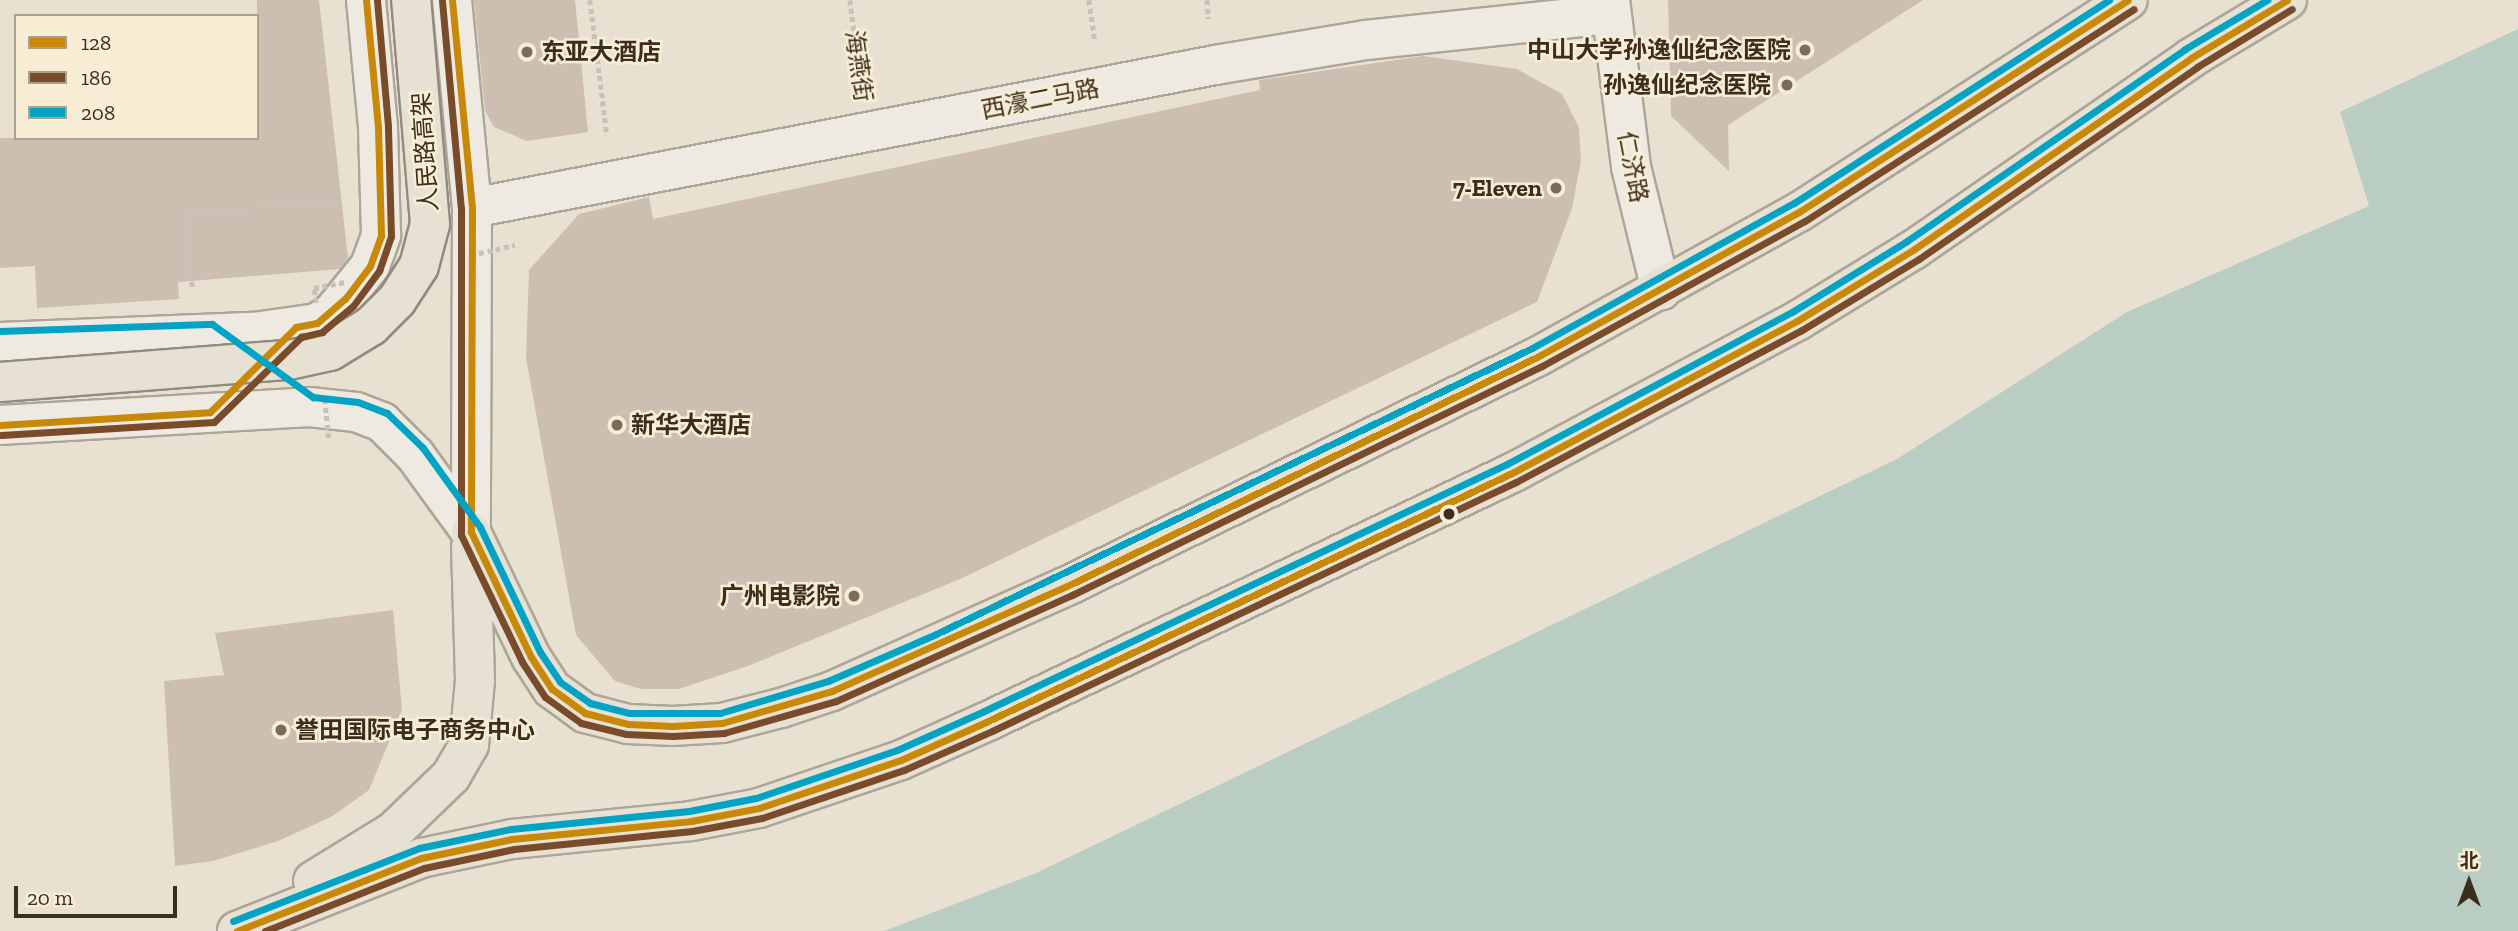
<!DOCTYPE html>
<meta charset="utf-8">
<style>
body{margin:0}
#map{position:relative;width:2518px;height:931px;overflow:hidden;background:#e8e0d0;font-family:"Zilla Slab","Noto Sans SC",serif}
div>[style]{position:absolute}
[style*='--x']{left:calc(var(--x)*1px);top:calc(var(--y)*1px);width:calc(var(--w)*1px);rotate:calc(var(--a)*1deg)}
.water>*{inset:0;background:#bacdc2}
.building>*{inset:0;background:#ccbeb0}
.path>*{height:4.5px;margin-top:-2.25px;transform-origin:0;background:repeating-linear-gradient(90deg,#c8c1b7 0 5px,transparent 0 8.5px)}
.roads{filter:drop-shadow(2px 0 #ada598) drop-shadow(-2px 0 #ada598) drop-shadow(0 2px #ada598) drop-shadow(0 -2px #ada598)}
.minor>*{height:38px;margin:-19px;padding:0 19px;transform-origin:19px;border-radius:19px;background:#efeae1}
.secondary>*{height:38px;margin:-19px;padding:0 19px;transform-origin:19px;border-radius:19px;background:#efeae1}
.primary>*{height:38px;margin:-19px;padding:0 19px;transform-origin:19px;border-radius:19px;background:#e6e1d3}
.path-bridge>*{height:4.5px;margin-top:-2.25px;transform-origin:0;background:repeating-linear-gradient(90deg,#c8c1b7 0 5px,transparent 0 8.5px)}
.bridges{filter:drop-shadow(2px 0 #938a7f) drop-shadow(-2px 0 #938a7f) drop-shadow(0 2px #938a7f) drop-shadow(0 -2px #938a7f)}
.primary-bridge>*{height:38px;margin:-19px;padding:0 19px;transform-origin:19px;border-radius:19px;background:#e6e1d3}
.bus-1>*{height:7px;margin:-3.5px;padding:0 3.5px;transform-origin:3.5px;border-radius:3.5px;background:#c88808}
.bus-2>*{height:7px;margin:-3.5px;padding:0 3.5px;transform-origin:3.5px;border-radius:3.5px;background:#7a4b2a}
.bus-3>*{height:7px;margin:-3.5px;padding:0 3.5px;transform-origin:3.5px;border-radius:3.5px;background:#03a3c5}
.dots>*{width:19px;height:19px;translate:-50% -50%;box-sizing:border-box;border:4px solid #f8eed5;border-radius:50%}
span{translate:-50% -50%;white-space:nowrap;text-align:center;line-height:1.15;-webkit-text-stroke:5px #f8eed5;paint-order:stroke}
.poi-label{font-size:24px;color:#3d2d1e;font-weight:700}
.right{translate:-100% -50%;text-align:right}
.left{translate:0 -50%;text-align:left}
.street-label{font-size:24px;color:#3d2d1e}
.legend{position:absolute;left:14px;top:14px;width:245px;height:126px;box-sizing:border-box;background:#f8eed5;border:2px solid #ada18c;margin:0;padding:9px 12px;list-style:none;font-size:21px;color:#3d2d1e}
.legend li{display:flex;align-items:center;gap:14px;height:35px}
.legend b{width:35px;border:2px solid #ada18c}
.north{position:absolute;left:2434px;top:847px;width:70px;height:70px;-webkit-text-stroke:5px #f8eed5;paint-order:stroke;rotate:0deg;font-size:19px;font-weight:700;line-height:28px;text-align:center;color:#3d2d1e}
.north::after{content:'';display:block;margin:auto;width:24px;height:32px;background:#3d2d1e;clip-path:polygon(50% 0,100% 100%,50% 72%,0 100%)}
.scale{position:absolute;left:14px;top:886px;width:163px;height:32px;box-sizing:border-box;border:4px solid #3d2d1e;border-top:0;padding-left:9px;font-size:21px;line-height:24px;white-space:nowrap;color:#3d2d1e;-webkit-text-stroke:5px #f8eed5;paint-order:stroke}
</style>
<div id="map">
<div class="water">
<i style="clip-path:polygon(2518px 29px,2518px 931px,884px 931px,1034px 874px,1897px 459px,2127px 312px,2369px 206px,2340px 112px)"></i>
</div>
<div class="building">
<i style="clip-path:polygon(257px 0,319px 0,348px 258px,340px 269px,178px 282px,179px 299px,37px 308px,35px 266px,0 268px,0 138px,257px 138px)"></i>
<i style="clip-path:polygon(474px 0,575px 0,588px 132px,527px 141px,494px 127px,485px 111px)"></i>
<i style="clip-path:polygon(1668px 0,1923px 0,1728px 125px,1729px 171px,1671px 116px)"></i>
<i style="clip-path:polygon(1423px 56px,1517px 69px,1562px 94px,1579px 128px,1581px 161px,1572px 208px,1537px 302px,960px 579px,748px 666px,679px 689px,641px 689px,615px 681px,576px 635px,526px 358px,529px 270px,579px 214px,649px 197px,653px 219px,1260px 90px,1259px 80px)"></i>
<i style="clip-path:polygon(393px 610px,402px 710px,369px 790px,331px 817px,278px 841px,213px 861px,175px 866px,164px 681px,224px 675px,215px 633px)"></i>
</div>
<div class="path">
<i style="--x:590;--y:0;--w:136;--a:82.8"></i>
<i style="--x:850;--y:0;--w:87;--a:82.1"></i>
<i style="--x:1089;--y:0;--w:41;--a:81.7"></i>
<i style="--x:1207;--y:0;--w:19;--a:84"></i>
<i style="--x:192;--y:287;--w:73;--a:-95.5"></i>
<i style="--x:185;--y:214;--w:150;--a:-5.4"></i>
</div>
<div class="roads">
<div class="minor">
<i style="--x:1610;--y:0;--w:168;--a:82.8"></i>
<i style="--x:1631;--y:167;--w:127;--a:76.3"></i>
<i style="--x:472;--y:208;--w:757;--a:-10.89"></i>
<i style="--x:1215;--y:65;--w:153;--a:-9.4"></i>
<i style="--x:1366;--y:40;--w:246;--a:-6.1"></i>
</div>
<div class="secondary">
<i style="--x:452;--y:0;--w:209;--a:84.5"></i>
<i style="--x:472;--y:208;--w:324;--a:90.2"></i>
<i style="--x:0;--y:342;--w:254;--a:-2.3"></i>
<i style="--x:254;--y:332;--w:64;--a:-8.1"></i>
<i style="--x:317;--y:323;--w:18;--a:-34"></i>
<i style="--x:332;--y:313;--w:60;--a:-51"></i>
<i style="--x:370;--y:266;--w:33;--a:-70"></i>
<i style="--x:381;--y:235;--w:108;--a:-91.6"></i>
<i style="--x:378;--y:127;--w:128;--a:-95.4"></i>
<i style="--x:0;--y:425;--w:310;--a:-3.3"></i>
<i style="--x:309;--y:407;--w:47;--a:6.1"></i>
<i style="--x:356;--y:412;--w:28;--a:21"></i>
<i style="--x:382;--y:422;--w:47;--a:45"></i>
<i style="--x:415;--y:455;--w:95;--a:54"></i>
</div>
<div class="primary">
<i style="--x:471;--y:532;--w:139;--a:64.4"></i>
<i style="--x:531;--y:657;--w:38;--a:57"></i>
<i style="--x:552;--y:689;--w:41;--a:36"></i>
<i style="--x:585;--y:713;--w:44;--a:14.3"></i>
<i style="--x:628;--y:724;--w:45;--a:2.5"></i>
<i style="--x:673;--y:726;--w:49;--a:-3.5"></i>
<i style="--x:722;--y:723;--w:61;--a:-14.3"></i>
<i style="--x:781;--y:708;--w:54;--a:-18.4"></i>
<i style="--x:832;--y:691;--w:257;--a:-24.1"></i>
<i style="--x:1067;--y:586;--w:523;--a:-25.98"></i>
<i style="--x:1537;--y:357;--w:299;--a:-29"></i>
<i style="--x:1799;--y:212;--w:391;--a:-32.8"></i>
<i style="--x:313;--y:881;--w:95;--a:-31.7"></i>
<i style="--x:394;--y:831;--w:79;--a:-44"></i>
<i style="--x:451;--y:776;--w:36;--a:-60"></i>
<i style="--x:469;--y:745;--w:65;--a:-84.7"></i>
<i style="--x:475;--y:680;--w:133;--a:-91.7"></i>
<i style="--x:237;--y:931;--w:198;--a:-21.6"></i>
<i style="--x:421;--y:858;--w:93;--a:-11.8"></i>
<i style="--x:512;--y:839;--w:180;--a:-5.7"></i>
<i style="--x:691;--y:821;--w:69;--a:-10.8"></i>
<i style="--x:759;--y:808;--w:150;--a:-18.7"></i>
<i style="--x:901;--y:760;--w:95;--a:-24.1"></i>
<i style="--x:988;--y:721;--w:580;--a:-25.33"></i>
<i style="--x:1512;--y:473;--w:323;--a:-28.1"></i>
<i style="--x:1797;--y:321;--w:136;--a:-31.5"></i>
<i style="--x:1913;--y:250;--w:338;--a:-34.6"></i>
<i style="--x:2191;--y:58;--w:112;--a:-31.1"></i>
</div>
</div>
<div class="path-bridge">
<i style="--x:471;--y:255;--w:45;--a:-12.8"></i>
<i style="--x:316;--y:303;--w:15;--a:-98"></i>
<i style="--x:314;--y:288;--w:33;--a:-11"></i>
<i style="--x:325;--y:399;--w:42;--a:84.6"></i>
</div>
<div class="bridges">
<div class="primary-bridge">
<i style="--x:0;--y:382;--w:290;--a:-4.4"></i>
<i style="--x:289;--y:360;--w:42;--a:-12.4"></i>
<i style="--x:330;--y:351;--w:48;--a:-31.4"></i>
<i style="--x:371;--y:326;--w:37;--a:-45"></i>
<i style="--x:397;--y:300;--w:40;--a:-57.1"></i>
<i style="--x:419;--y:266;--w:43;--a:-75.3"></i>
<i style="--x:430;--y:224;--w:225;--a:-94.8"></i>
</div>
</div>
<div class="bus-1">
<i style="--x:452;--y:0;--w:209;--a:84.5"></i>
<i style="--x:472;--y:208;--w:324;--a:90.2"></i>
<i style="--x:471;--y:532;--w:139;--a:64.4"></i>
<i style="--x:531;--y:657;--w:38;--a:57"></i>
<i style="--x:552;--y:689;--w:41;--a:36"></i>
<i style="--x:585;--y:713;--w:44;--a:14.3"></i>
<i style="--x:628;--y:724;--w:45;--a:2.5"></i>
<i style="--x:673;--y:726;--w:49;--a:-3.5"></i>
<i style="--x:722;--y:723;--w:115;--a:-16.2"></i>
<i style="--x:832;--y:691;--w:257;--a:-24.1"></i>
<i style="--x:1067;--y:586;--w:523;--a:-25.98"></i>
<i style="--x:1537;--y:357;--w:299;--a:-29"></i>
<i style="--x:1799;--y:212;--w:391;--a:-32.8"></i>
<i style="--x:0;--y:425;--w:210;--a:-3.5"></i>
<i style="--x:210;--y:412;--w:121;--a:-44.7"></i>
<i style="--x:296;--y:327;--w:21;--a:-11"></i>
<i style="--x:317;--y:323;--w:37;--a:-41"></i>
<i style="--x:345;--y:299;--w:41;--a:-52.9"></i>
<i style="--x:370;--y:266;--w:33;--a:-70"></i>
<i style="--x:381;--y:235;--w:108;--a:-91.6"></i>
<i style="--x:378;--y:127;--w:128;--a:-95.4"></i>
<i style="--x:237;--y:931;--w:198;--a:-21.6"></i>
<i style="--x:421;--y:858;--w:93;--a:-11.8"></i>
<i style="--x:512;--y:839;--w:180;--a:-5.7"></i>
<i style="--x:691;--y:821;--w:69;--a:-10.8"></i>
<i style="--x:759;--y:808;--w:150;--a:-18.7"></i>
<i style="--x:901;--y:760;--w:95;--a:-24.1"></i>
<i style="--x:988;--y:721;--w:580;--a:-25.33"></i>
<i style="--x:1512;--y:473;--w:323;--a:-28.1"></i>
<i style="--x:1797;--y:321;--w:136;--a:-31.5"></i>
<i style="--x:1913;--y:250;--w:338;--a:-34.6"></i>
<i style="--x:2191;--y:58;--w:112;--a:-31.1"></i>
</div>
<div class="bus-2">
<i style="--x:442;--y:1;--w:208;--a:84.8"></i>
<i style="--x:461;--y:208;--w:327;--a:90"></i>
<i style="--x:461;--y:535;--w:141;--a:64.3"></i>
<i style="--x:522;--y:662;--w:42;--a:56.7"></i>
<i style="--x:545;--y:697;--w:44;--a:35.8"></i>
<i style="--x:581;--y:723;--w:46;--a:13.7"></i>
<i style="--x:626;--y:734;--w:47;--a:2.4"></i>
<i style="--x:673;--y:736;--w:51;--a:-3.4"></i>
<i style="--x:724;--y:733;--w:116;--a:-15.9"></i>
<i style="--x:836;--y:701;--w:259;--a:-24.2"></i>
<i style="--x:1072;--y:595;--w:523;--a:-25.98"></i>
<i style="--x:1542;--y:366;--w:300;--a:-28.9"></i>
<i style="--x:1805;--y:221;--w:391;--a:-32.8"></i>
<i style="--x:1;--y:435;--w:213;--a:-3.5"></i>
<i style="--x:214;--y:422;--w:122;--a:-44.3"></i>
<i style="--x:301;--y:337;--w:22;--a:-13"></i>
<i style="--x:322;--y:332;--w:40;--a:-40"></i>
<i style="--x:353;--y:306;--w:44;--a:-53.4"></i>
<i style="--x:379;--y:271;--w:37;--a:-71"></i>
<i style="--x:391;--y:236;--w:110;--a:-91.6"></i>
<i style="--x:388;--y:126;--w:126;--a:-95"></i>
<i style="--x:265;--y:931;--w:171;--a:-21.6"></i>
<i style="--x:424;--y:868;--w:92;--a:-11.9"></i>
<i style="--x:514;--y:849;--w:179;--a:-5.8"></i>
<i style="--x:692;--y:831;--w:71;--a:-10.5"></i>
<i style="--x:762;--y:818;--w:150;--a:-18.7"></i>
<i style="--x:904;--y:770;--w:96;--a:-23.9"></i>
<i style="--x:992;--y:731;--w:580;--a:-25.42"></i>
<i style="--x:1516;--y:482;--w:324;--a:-28"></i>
<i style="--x:1802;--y:330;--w:137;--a:-31.3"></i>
<i style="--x:1919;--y:259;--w:338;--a:-34.6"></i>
<i style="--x:2197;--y:67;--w:111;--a:-31.4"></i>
</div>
<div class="bus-3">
<i style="--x:0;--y:331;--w:212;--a:-1.9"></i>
<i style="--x:212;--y:324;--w:125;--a:35.9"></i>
<i style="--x:313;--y:397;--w:45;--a:6.3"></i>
<i style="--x:358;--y:402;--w:31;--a:21"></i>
<i style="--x:387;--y:413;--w:50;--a:44.2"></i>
<i style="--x:423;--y:448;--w:97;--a:54.2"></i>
<i style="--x:480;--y:527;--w:139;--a:64.4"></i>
<i style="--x:540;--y:652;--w:36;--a:56"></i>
<i style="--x:560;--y:682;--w:37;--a:35"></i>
<i style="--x:590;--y:703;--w:40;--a:14.4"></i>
<i style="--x:629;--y:713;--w:91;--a:0"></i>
<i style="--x:720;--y:713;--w:113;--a:-16.5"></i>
<i style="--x:828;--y:681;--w:118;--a:-23.5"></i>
<i style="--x:936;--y:634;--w:661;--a:-25.63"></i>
<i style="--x:1532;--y:348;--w:299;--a:-29"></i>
<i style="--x:1794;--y:203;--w:375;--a:-32.8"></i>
<i style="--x:233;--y:921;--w:200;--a:-21.4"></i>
<i style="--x:419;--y:848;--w:94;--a:-11.7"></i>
<i style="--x:511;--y:829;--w:179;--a:-5.8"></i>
<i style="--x:689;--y:811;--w:68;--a:-11"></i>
<i style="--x:756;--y:798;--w:149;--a:-18.8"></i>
<i style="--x:897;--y:750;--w:95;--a:-24.1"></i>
<i style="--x:984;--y:711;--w:578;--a:-25.28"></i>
<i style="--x:1507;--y:464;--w:323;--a:-28.1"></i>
<i style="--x:1792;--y:312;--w:135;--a:-31.7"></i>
<i style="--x:1907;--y:241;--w:338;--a:-34.6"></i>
<i style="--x:2185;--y:49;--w:96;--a:-30.9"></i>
</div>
<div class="dots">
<i style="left:1805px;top:50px;background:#796c5c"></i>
<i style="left:527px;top:52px;background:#796c5c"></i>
<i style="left:1787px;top:85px;background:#796c5c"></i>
<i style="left:1556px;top:188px;background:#796c5c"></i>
<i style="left:617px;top:425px;background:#796c5c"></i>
<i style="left:1449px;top:514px;background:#3d2d1e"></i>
<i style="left:854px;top:596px;background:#796c5c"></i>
<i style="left:281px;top:730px;background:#796c5c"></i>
</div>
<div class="poi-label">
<span class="right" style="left:1791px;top:50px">中山大学孙逸仙纪念医院</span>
<span class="left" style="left:541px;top:52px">东亚大酒店</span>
<span class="right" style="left:1771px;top:85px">孙逸仙纪念医院</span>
<span class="right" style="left:1542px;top:188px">7-Eleven</span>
<span class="left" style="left:631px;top:425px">新华大酒店</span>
<span class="right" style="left:840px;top:596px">广州电影院</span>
<span class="left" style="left:295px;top:730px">誉田国际电子商务中心</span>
</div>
<div class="street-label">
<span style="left:859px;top:66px;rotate:82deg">海燕街</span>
<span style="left:1040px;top:99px;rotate:-11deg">西濠二马路</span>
<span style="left:425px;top:152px;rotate:-94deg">人民路高架</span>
<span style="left:1633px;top:167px;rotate:79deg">仁济路</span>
</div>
<ul class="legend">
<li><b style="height:9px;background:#c88808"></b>128</li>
<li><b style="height:9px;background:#7a4b2a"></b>186</li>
<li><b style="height:9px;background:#03a3c5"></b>208</li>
</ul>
<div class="north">北</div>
<div class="scale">20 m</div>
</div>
